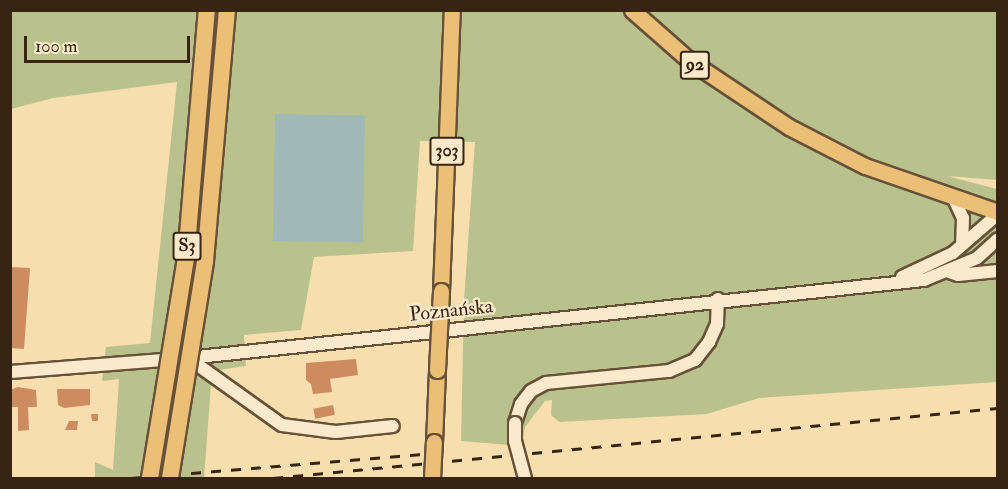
<!DOCTYPE html>
<meta charset="utf-8">
<style>
body{margin:0}
#map{position:relative;width:1008px;height:489px;overflow:hidden;background:#f7deaf;font-family:"IM FELL Double Pica",serif}
div>[style]{position:absolute}
[style*='--x']{left:calc(var(--x)*1px);top:calc(var(--y)*1px);width:calc(var(--w)*1px);rotate:calc(var(--a)*1deg)}
.green>*{inset:0;background:#b9c28d}
.water>*{inset:0;background:#a1b9b6;transform-origin:0 0}
.building>*{inset:0;background:#cd8b60;transform-origin:0 0}
.roads{filter:drop-shadow(2px 0 #675239) drop-shadow(-2px 0 #675239) drop-shadow(0 2px #675239) drop-shadow(0 -2px #675239)}
.minor>*{height:12px;margin:-6px;padding:0 6px;transform-origin:6px;border-radius:6px;background:#faeacb}
.major>*{height:15px;margin:-7.5px;padding:0 7.5px;transform-origin:7.5px;border-radius:7.5px;background:#ecbf78}
.rail>*{height:3px;margin-top:-1.5px;transform-origin:0;background:repeating-linear-gradient(90deg,#372412 0 10px,transparent 0 20px)}
.bridges{filter:drop-shadow(2px 0 #675239) drop-shadow(-2px 0 #675239) drop-shadow(0 2px #675239) drop-shadow(0 -2px #675239)}
.minor-bridge>*{height:12px;margin:-6px;padding:0 6px;transform-origin:6px;border-radius:6px;background:#faeacb}
.major-bridge>*{height:15px;margin:-7.5px;padding:0 7.5px;transform-origin:7.5px;border-radius:7.5px;background:#ecbf78}
.highway-bridge>*{height:16px;margin:-8px;padding:0 8px;transform-origin:8px;border-radius:8px;background:#ecbf78}
span{translate:-50% -50%;white-space:nowrap;text-align:center;line-height:1.15;-webkit-text-stroke:4.5px #faeacb;paint-order:stroke}
.shield-label span{padding:2px 4px;background:#faeacb;border:2px solid;border-radius:4px;-webkit-text-stroke-width:0}
.shield-label{font-size:18px;color:#372412;font-weight:700}
.street-label{font-size:20px;color:#372412}
.frame{position:absolute;inset:0;border:12px solid #372412;pointer-events:none}
.scale{position:absolute;left:24px;top:36px;width:166px;height:27px;box-sizing:border-box;border:3px solid #372412;border-top:0;padding-left:8px;font-size:18px;line-height:21px;white-space:nowrap;color:#372412;-webkit-text-stroke:4px #faeacb;paint-order:stroke}
</style>
<div id="map">
<div class="green">
<i style="clip-path:polygon(11px 11px,997px 11px,997px 180px,947px 176px,997px 189px,997px 382px,759px 398px,707px 414px,559px 422px,551px 415px,552px 400px,545px 401px,525px 427px,522px 446px,461px 441px,464px 301px,475px 142px,420px 141px,413px 251px,314px 257px,301px 330px,244px 335px,246px 366px,212px 371px,204px 478px,95px 478px,95px 462px,113px 470px,119px 379px,102px 381px,106px 347px,150px 343px,177px 82px,53px 98px,11px 109px)"></i>
</div>
<div class="water">
<i style="left:275px;top:114px;width:90px;height:127px;rotate:1deg"></i>
</div>
<div class="building">
<i style="clip-path:polygon(10px 267px,30px 268px,24px 349px,10px 348px)"></i>
<i style="clip-path:polygon(356px 359px,358px 375px,330px 379px,332px 392px,313px 394px,311px 384px,306px 380px,306px 363px)"></i>
<i style="clip-path:polygon(18px 387px,36px 390px,37px 407px,28px 407px,29px 430px,18px 431px,18px 407px,10px 407px,10px 390px)"></i>
<i style="clip-path:polygon(57px 389px,90px 389px,90px 405px,64px 408px,58px 405px)"></i>
<i style="left:333px;top:405px;width:10px;height:20px;rotate:79deg"></i>
<i style="clip-path:polygon(91px 414px,98px 414px,98px 421px,92px 421px)"></i>
<i style="clip-path:polygon(69px 421px,78px 421px,77px 430px,65px 430px)"></i>
</div>
<div class="roads">
<div class="minor">
<i style="--x:954;--y:199;--w:21;--a:65"></i>
<i style="--x:963;--y:218;--w:27;--a:92"></i>
<i style="--x:949;--y:272;--w:9;--a:18"></i>
<i style="--x:958;--y:275;--w:40;--a:-5.7"></i>
<i style="--x:902;--y:277;--w:56;--a:-25.2"></i>
<i style="--x:953;--y:253;--w:60;--a:-40.9"></i>
<i style="--x:188;--y:358;--w:115;--a:35.5"></i>
<i style="--x:282;--y:425;--w:54;--a:7.4"></i>
<i style="--x:336;--y:432;--w:57;--a:-6"></i>
<i style="--x:10;--y:372;--w:179;--a:-4.5"></i>
<i style="--x:188;--y:358;--w:740;--a:-6.05"></i>
<i style="--x:924;--y:280;--w:57;--a:-22.5"></i>
<i style="--x:977;--y:258;--w:28;--a:-42"></i>
<i style="--x:515;--y:423;--w:20;--a:-72"></i>
<i style="--x:521;--y:404;--w:16;--a:-52"></i>
<i style="--x:531;--y:391;--w:17;--a:-28"></i>
<i style="--x:546;--y:383;--w:124;--a:-5.6"></i>
<i style="--x:669;--y:371;--w:28;--a:-23"></i>
<i style="--x:695;--y:360;--w:23;--a:-52"></i>
<i style="--x:709;--y:342;--w:20;--a:-66"></i>
<i style="--x:717;--y:324;--w:25;--a:-88"></i>
</div>
<div class="major">
<i style="--x:632;--y:10;--w:77;--a:41.3"></i>
<i style="--x:690;--y:61;--w:119;--a:33.7"></i>
<i style="--x:789;--y:127;--w:85;--a:27.2"></i>
<i style="--x:865;--y:166;--w:141;--a:19.1"></i>
<i style="--x:441;--y:291;--w:281;--a:-87.8"></i>
<i style="--x:434;--y:442;--w:72;--a:-87.6"></i>
</div>
</div>
<div class="rail">
<i style="--x:131;--y:478;--w:320;--a:-4.7"></i>
<i style="--x:273;--y:478;--w:728;--a:-5.51"></i>
</div>
<div class="bridges">
<div class="minor-bridge">
<i style="--x:515;--y:423;--w:18;--a:90"></i>
<i style="--x:515;--y:441;--w:38;--a:75"></i>
</div>
<div class="major-bridge">
<i style="--x:437;--y:370;--w:79;--a:-87.1"></i>
<i style="--x:432;--y:478;--w:36;--a:-87"></i>
</div>
<div class="highway-bridge">
<i style="--x:150;--y:478;--w:223;--a:-80.7"></i>
<i style="--x:186;--y:258;--w:249;--a:-85.2"></i>
<i style="--x:170;--y:478;--w:220;--a:-80.8"></i>
<i style="--x:205;--y:261;--w:252;--a:-85"></i>
</div>
</div>
<div class="shield-label">
<span style="left:695px;top:65px">92</span>
<span style="left:447px;top:151px">303</span>
<span style="left:187px;top:246px">S3</span>
</div>
<div class="street-label">
<span style="left:451px;top:310px;rotate:-6deg">Poznańska</span>
</div>
<div class="frame"></div>
<div class="scale">100 m</div>
</div>
